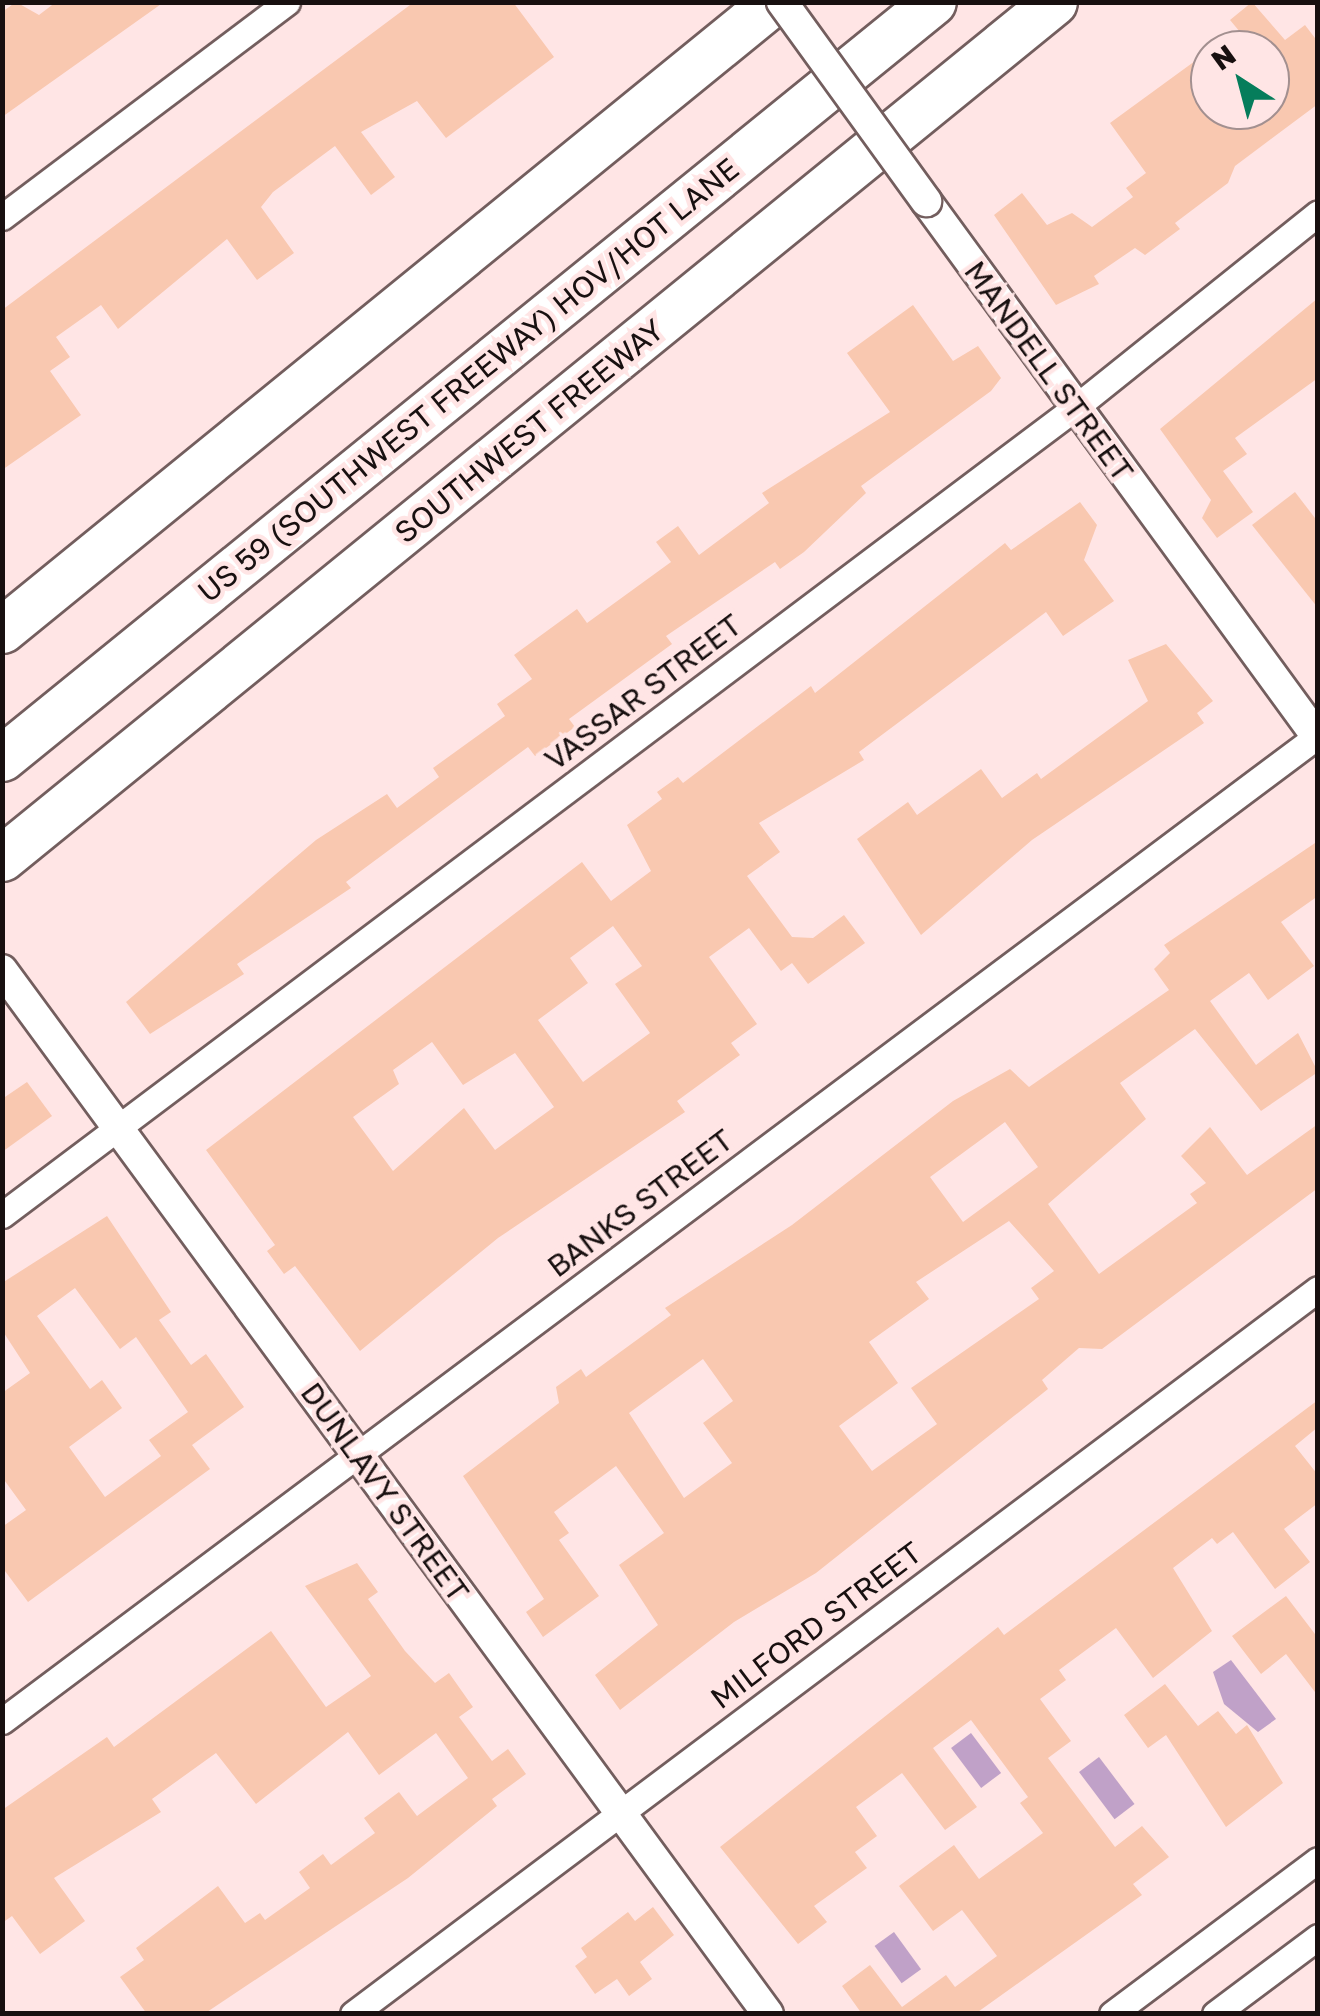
<!DOCTYPE html>
<style>
body{margin:0}
#map{position:relative;width:1320px;height:2016px;overflow:hidden;background:#ffe5e5;font-family:"Golos Text",sans-serif}
div>[style]{position:absolute}
[style*='--x']{left:calc(var(--x)*1px);top:calc(var(--y)*1px);width:calc(var(--w)*1px);rotate:calc(var(--a)*1deg)}
.water>*{inset:0;background:#c0a1c8;transform-origin:0 0}
.building>*{inset:0;background:#f9c8b0}
.roads{filter:drop-shadow(2px 0 #735e5e) drop-shadow(-2px 0 #735e5e) drop-shadow(0 2px #735e5e) drop-shadow(0 -2px #735e5e)}
.minor>*{height:25px;margin:-12.5px;padding:0 12.5px;transform-origin:12.5px;border-radius:12.5px;background:#fff}
.tertiary>*{height:30px;margin:-15px;padding:0 15px;transform-origin:15px;border-radius:15px;background:#fff}
.motorway>*{height:45px;margin:-22.5px;padding:0 22.5px;transform-origin:22.5px;border-radius:22.5px;background:#fff}
.bridges{filter:drop-shadow(2px 0 #735e5e) drop-shadow(-2px 0 #735e5e) drop-shadow(0 2px #735e5e) drop-shadow(0 -2px #735e5e)}
.tertiary-bridge>*{height:30px;margin:-15px;padding:0 15px;transform-origin:15px;border-radius:15px;background:#fff}
span{translate:-50% -50%;white-space:nowrap;text-align:center;line-height:1.15;-webkit-text-stroke:9px #ffe5e5;paint-order:stroke}
.street-label{font-size:30px;color:#181010}
.frame{position:absolute;inset:0;border:5px solid #181010;pointer-events:none}
.north{position:absolute;left:1190px;top:30px;width:100px;height:100px;box-sizing:border-box;background:#ffe5e5;border:2px solid #a39090;border-radius:50%;rotate:324deg;font-size:28px;font-weight:700;line-height:40px;text-align:center;color:#181010}
.north::after{content:'';display:block;margin:auto;width:35px;height:45px;background:#057d5b;clip-path:polygon(50% 0,100% 100%,50% 72%,0 100%)}
</style>
<div id="map">
<div class="water">
<i style="clip-path:polygon(1231px 1660px,1276px 1719px,1258px 1732px,1224px 1704px,1213px 1672px)"></i>
<i style="left:971px;top:1733px;width:50px;height:25px;rotate:53deg"></i>
<i style="left:1099px;top:1757px;width:59px;height:25px;rotate:53deg"></i>
<i style="left:894px;top:1932px;width:46px;height:24px;rotate:54deg"></i>
</div>
<div class="building">
<i style="clip-path:polygon(16px 2px,39px 15px,56px 2px,164px 2px,2px 117px,2px 12px)"></i>
<i style="clip-path:polygon(414px 2px,513px 2px,554px 57px,446px 138px,417px 101px,361px 132px,395px 177px,371px 195px,335px 146px,273px 192px,261px 207px,294px 253px,257px 280px,227px 239px,118px 329px,101px 305px,56px 337px,70px 357px,50px 371px,81px 415px,2px 470px,2px 310px)"></i>
<i style="clip-path:polygon(1252px 2px,1285px 40px,1305px 25px,1318px 42px,1318px 104px,1235px 166px,1228px 183px,1175px 223px,1180px 229px,1145px 255px,1135px 248px,1094px 276px,1099px 284px,1056px 305px,994px 215px,1022px 193px,1047px 225px,1072px 213px,1092px 227px,1133px 197px,1126px 188px,1146px 173px,1110px 123px,1195px 61px,1210px 81px,1210px 110px,1270px 110px,1270px 50px,1255px 50px,1230px 20px)"></i>
<i style="clip-path:polygon(1318px 298px,1318px 378px,1235px 438px,1247px 454px,1223px 471px,1253px 512px,1217px 538px,1202px 518px,1211px 500px,1160px 429px)"></i>
<i style="clip-path:polygon(913px 305px,953px 361px,978px 346px,1001px 378px,991px 391px,861px 486px,866px 493px,804px 552px,780px 569px,775px 562px,666px 636px,672px 644px,569px 719px,575px 727px,535px 756px,528px 747px,346px 882px,351px 888px,237px 964px,244px 974px,150px 1034px,126px 1002px,316px 840px,387px 794px,397px 808px,439px 777px,433px 768px,505px 716px,497px 704px,532px 679px,514px 655px,577px 609px,587px 623px,671px 562px,656px 542px,678px 526px,699px 555px,769px 503px,762px 493px,890px 412px,847px 353px)"></i>
<i style="clip-path:polygon(1295px 492px,1318px 522px,1318px 608px,1252px 525px)"></i>
<i style="clip-path:polygon(evenodd,1080px 502px,1097px 525px,1084px 560px,1114px 601px,1063px 636px,1046px 612px,859px 752px,864px 760px,759px 823px,780px 852px,747px 876px,792px 937px,813px 938px,844px 915px,865px 943px,808px 984px,792px 963px,781px 971px,749px 928px,709px 957px,757px 1024px,731px 1043px,740px 1055px,677px 1101px,685px 1112px,498px 1238px,360px 1351px,295px 1266px,284px 1274px,267px 1251px,275px 1245px,206px 1150px,582px 862px,611px 901px,651px 871px,627px 825px,662px 799px,657px 792px,678px 777px,683px 783px,811px 686px,815px 693px,1005px 543px,1011px 550px,1080px 502px,613px 926px,642px 966px,615px 984px,650px 1033px,583px 1082px,538px 1020px,588px 983px,570px 958px,613px 926px,1080px 502px,432px 1042px,463px 1085px,515px 1053px,554px 1107px,495px 1150px,464px 1108px,393px 1171px,353px 1117px,399px 1084px,393px 1070px,432px 1042px)"></i>
<i style="clip-path:polygon(1166px 644px,1213px 701px,1197px 713px,1204px 723px,1032px 840px,921px 935px,857px 839px,908px 802px,917px 815px,981px 769px,1002px 798px,1037px 773px,1041px 779px,1148px 701px,1128px 660px)"></i>
<i style="clip-path:polygon(evenodd,1318px 841px,1318px 896px,1281px 922px,1314px 966px,1268px 1000px,1249px 973px,1210px 1001px,1256px 1065px,1298px 1033px,1318px 1072px,1261px 1111px,1195px 1029px,1120px 1083px,1146px 1119px,1048px 1204px,1099px 1274px,1197px 1203px,1190px 1194px,1206px 1183px,1181px 1156px,1210px 1127px,1247px 1175px,1318px 1124px,1318px 1188px,1102px 1349px,1079px 1348px,1042px 1380px,1048px 1389px,1038px 1397px,816px 1573px,734px 1622px,620px 1710px,595px 1675px,658px 1625px,619px 1565px,664px 1533px,616px 1466px,554px 1512px,569px 1533px,559px 1540px,599px 1596px,543px 1637px,526px 1612px,544px 1599px,463px 1476px,559px 1403px,556px 1387px,581px 1369px,586px 1377px,671px 1315px,665px 1308px,792px 1225px,953px 1101px,1010px 1069px,1029px 1087px,1169px 990px,1154px 969px,1170px 953px,1164px 945px,1318px 841px,1005px 1122px,1038px 1167px,963px 1222px,930px 1177px,1005px 1122px,1318px 841px,1009px 1221px,1054px 1271px,1031px 1288px,1039px 1299px,911px 1388px,937px 1424px,872px 1471px,839px 1426px,898px 1383px,869px 1342px,929px 1299px,916px 1282px,1009px 1221px,1318px 841px,703px 1359px,733px 1401px,703px 1423px,732px 1463px,684px 1498px,629px 1413px,703px 1359px)"></i>
<i style="clip-path:polygon(27px 1082px,52px 1116px,2px 1152px,2px 1099px)"></i>
<i style="clip-path:polygon(evenodd,107px 1216px,171px 1312px,159px 1320px,191px 1365px,206px 1354px,244px 1407px,192px 1445px,210px 1469px,28px 1602px,2px 1567px,2px 1527px,26px 1510px,2px 1477px,2px 1393px,30px 1373px,2px 1330px,2px 1283px,107px 1216px,75px 1288px,120px 1349px,136px 1337px,188px 1412px,149px 1440px,161px 1456px,105px 1497px,69px 1447px,122px 1408px,102px 1380px,90px 1389px,37px 1316px,75px 1288px)"></i>
<i style="clip-path:polygon(1318px 1400px,1318px 1427px,1295px 1446px,1318px 1475px,1318px 1503px,1284px 1529px,1310px 1562px,1275px 1589px,1233px 1532px,1217px 1544px,1212px 1538px,1173px 1568px,1212px 1631px,1153px 1678px,1116px 1628px,1059px 1670px,1066px 1680px,1040px 1699px,1071px 1741px,1048px 1758px,1115px 1847px,1142px 1826px,1169px 1857px,1133px 1884px,1142px 1895px,975px 2014px,862px 2014px,842px 1986px,870px 1965px,902px 2007px,946px 1975px,955px 1987px,997px 1956px,962px 1910px,933px 1931px,899px 1886px,954px 1845px,979px 1879px,1043px 1833px,1020px 1803px,1028px 1797px,971px 1720px,933px 1748px,977px 1807px,945px 1830px,902px 1773px,856px 1807px,877px 1836px,855px 1852px,867px 1868px,814px 1906px,827px 1922px,798px 1944px,720px 1847px,998px 1627px,1004px 1635px)"></i>
<i style="clip-path:polygon(357px 1563px,378px 1592px,368px 1599px,405px 1651px,435px 1683px,449px 1673px,473px 1707px,459px 1717px,492px 1761px,508px 1749px,526px 1774px,492px 1799px,497px 1806px,408px 1878px,204px 2014px,147px 2014px,120px 1977px,144px 1960px,136px 1948px,218px 1886px,245px 1923px,260px 1913px,265px 1920px,310px 1888px,299px 1872px,323px 1854px,331px 1865px,375px 1833px,364px 1818px,399px 1792px,417px 1816px,468px 1778px,436px 1733px,379px 1775px,348px 1732px,256px 1804px,216px 1753px,152px 1799px,161px 1812px,54px 1878px,85px 1921px,40px 1954px,12px 1916px,2px 1923px,2px 1810px,107px 1737px,114px 1747px,271px 1631px,326px 1707px,371px 1676px,305px 1586px)"></i>
<i style="clip-path:polygon(1286px 1596px,1318px 1638px,1318px 1696px,1286px 1654px,1261px 1674px,1232px 1636px)"></i>
<i style="clip-path:polygon(1165px 1684px,1198px 1726px,1218px 1711px,1236px 1734px,1247px 1725px,1283px 1783px,1226px 1827px,1166px 1735px,1148px 1748px,1124px 1715px)"></i>
<i style="clip-path:polygon(653px 1907px,674px 1935px,640px 1962px,652px 1979px,629px 1996px,617px 1979px,595px 1994px,575px 1966px,587px 1957px,581px 1948px,628px 1912px,635px 1921px)"></i>
</div>
<div class="roads">
<div class="minor">
<i style="--x:2;--y:217;--w:357;--a:-37"></i>
<i style="--x:2;--y:1215;--w:1344;--a:-36.96"></i>
<i style="--x:1076;--y:407;--w:310;--a:-38.7"></i>
<i style="--x:2;--y:1721;--w:1642;--a:-36.83"></i>
<i style="--x:353;--y:2014;--w:1207;--a:-36.92"></i>
<i style="--x:1112;--y:2014;--w:257;--a:-36.8"></i>
<i style="--x:1215;--y:2014;--w:129;--a:-36.8"></i>
</div>
<div class="tertiary">
<i style="--x:926;--y:201;--w:665;--a:53.87"></i>
<i style="--x:2;--y:970;--w:1295;--a:53.73"></i>
</div>
<div class="motorway">
<i style="--x:2;--y:630;--w:994;--a:-39.16"></i>
<i style="--x:2;--y:758;--w:1199;--a:-39.08"></i>
<i style="--x:2;--y:858;--w:1356;--a:-39.13"></i>
</div>
</div>
<div class="bridges">
<div class="tertiary-bridge">
<i style="--x:782;--y:2;--w:246;--a:54.1"></i>
</div>
</div>
<div class="street-label">
<span style="left:1049px;top:371px;rotate:54deg">MANDELL STREET</span>
<span style="left:468px;top:380px;rotate:-39deg">US 59 (SOUTHWEST FREEWAY) HOV/HOT LANE</span>
<span style="left:529px;top:431px;rotate:-39deg">SOUTHWEST FREEWAY</span>
<span style="left:643px;top:692px;rotate:-37deg">VASSAR STREET</span>
<span style="left:640px;top:1203px;rotate:-37deg">BANKS STREET</span>
<span style="left:385px;top:1492px;rotate:54deg">DUNLAVY STREET</span>
<span style="left:816px;top:1625px;rotate:-37deg">MILFORD STREET</span>
</div>
<div class="frame"></div>
<div class="north">N</div>
</div>
